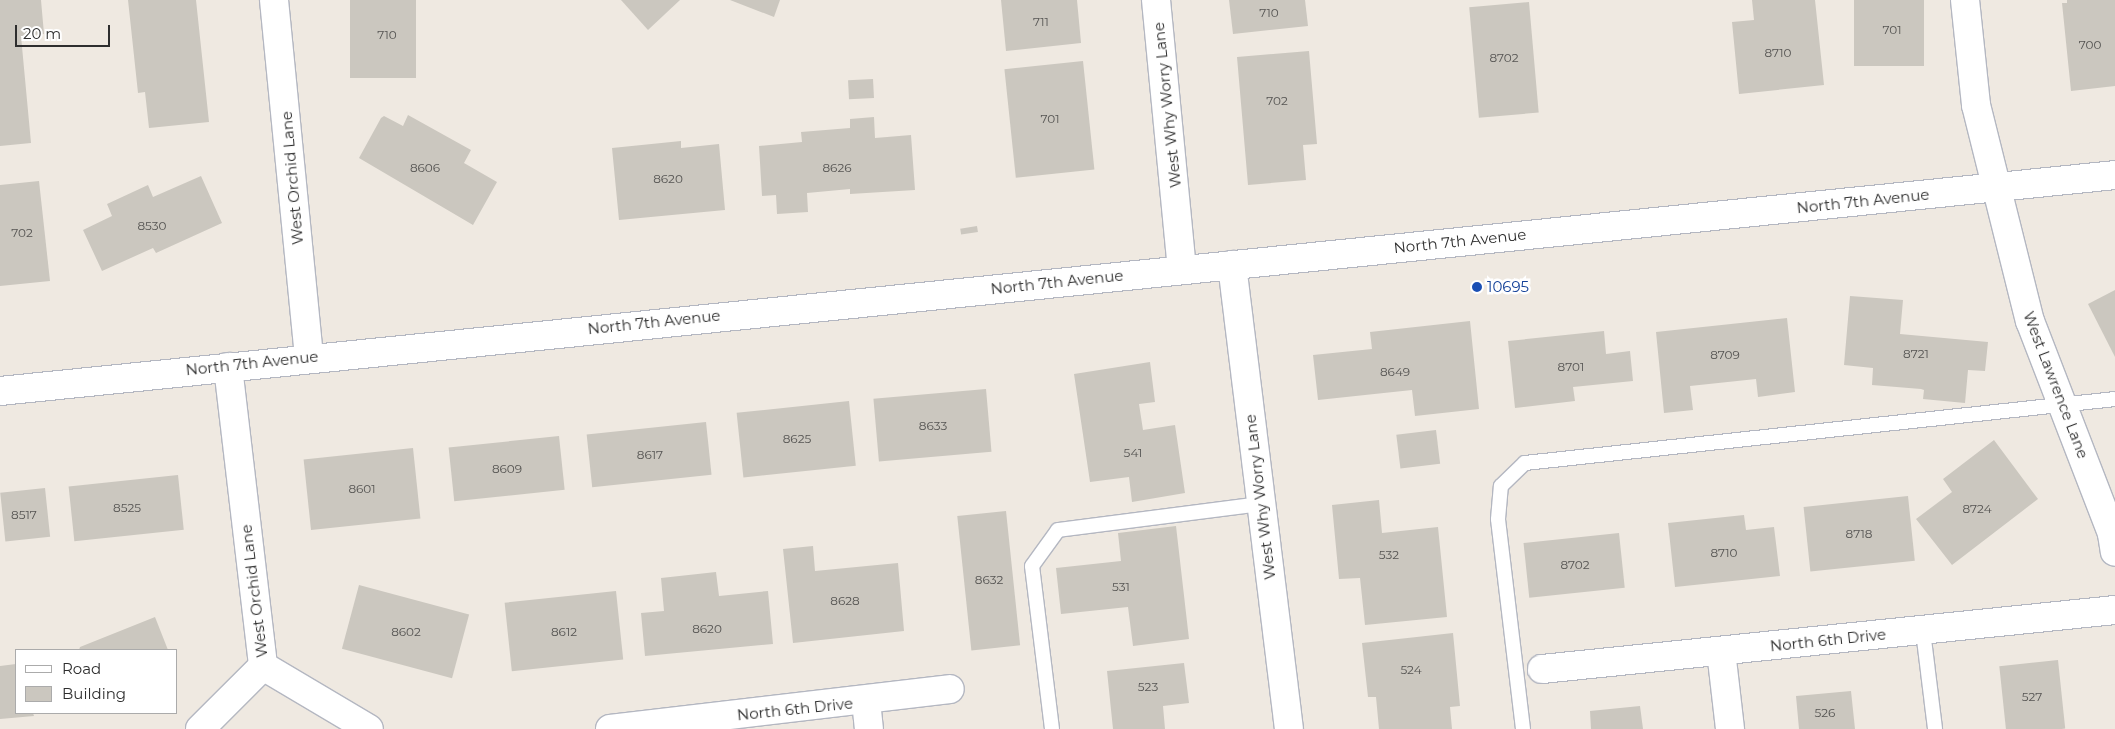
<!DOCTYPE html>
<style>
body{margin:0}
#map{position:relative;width:2115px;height:729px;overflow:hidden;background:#efe9e1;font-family:Montserrat,sans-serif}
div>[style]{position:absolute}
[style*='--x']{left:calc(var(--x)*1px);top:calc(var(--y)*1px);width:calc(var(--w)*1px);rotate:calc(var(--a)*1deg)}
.building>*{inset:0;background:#cbc7bf;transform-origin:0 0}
.roads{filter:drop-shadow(1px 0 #b4b7c1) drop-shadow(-1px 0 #b4b7c1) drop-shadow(0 1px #b4b7c1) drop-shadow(0 -1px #b4b7c1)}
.lane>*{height:14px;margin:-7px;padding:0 7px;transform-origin:7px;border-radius:7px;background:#fff}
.street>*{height:28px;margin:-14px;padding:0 14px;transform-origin:14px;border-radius:14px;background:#fff}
.secondary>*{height:28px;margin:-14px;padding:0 14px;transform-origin:14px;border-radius:14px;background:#fff}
.dots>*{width:14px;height:14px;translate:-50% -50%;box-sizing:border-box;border:2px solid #fff;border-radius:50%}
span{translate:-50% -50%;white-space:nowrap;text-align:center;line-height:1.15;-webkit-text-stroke:5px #fff;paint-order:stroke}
.number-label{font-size:12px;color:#555452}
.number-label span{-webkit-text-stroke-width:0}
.street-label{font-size:15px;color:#2e2e2e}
.transit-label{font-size:15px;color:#164399}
.left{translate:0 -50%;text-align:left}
.legend{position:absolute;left:15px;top:649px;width:162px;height:65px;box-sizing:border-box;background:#fff;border:1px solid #ababab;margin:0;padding:6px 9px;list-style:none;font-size:15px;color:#2e2e2e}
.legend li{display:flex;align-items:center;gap:10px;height:25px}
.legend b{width:25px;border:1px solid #ababab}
.scale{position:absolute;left:15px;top:25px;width:95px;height:22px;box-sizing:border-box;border:2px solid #2e2e2e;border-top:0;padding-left:6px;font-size:15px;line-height:18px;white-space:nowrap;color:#2e2e2e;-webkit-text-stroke:4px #fff;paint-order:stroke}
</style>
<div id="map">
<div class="building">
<i style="clip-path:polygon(0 0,41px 0,44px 34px,21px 36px,31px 143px,0 146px)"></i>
<i style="clip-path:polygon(128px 0,196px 0,209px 122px,149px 128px,145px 92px,138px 93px)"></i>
<i style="left:350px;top:0;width:66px;height:78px"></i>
<i style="clip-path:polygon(621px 0,680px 0,648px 30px)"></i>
<i style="clip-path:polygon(730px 0,780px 0,774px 17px)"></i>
<i style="clip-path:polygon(1001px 0,1077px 0,1081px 43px,1006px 51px)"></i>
<i style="clip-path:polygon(1229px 0,1305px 0,1308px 26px,1233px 34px)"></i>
<i style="clip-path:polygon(1752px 0,1815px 0,1824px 85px,1739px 94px,1732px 22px,1754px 20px)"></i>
<i style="left:1854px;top:0;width:70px;height:66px"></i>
<i style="clip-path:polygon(2067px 0,2115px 0,2115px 86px,2071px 91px,2062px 3px,2067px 3px)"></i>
<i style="left:1529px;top:2px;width:111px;height:60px;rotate:85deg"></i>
<i style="clip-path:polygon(1309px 51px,1317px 144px,1303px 145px,1306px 180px,1248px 185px,1237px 57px)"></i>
<i style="left:1083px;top:61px;width:109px;height:79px;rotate:84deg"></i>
<i style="left:873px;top:79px;width:19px;height:25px;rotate:87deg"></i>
<i style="clip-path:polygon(408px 115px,471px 150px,464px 163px,497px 182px,473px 225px,359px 158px,381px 118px,384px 116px,403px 126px)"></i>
<i style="clip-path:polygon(874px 117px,875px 138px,911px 135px,915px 190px,850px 194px,850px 189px,807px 193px,808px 212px,777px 214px,776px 195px,762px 196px,759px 146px,802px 142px,801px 132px,850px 128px,850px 119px)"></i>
<i style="clip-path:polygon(681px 141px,681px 148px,719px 144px,725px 210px,619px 220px,612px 148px)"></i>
<i style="clip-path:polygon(201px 176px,222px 223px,156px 253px,153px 248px,102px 271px,83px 230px,112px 216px,107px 204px,148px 185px,153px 197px)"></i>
<i style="clip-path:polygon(39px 181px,50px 281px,0 286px,0 185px)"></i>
<i style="left:977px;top:226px;width:6px;height:17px;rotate:81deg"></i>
<i style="clip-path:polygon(2115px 290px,2115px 357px,2088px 304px)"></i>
<i style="clip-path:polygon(1850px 296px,1903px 300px,1900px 334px,1988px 342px,1985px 371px,1968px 370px,1965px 403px,1923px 399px,1924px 390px,1921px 389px,1872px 385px,1873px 368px,1844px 365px)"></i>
<i style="clip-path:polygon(1787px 318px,1795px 392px,1758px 397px,1756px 379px,1690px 386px,1693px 410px,1664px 413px,1656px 332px)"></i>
<i style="clip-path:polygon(1470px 321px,1479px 409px,1415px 416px,1412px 390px,1318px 400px,1313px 355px,1372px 349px,1370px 332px)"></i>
<i style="clip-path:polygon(1604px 331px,1606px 354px,1630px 351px,1633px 381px,1573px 387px,1575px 401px,1515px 408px,1508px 341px)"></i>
<i style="clip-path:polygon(1150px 362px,1155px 402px,1139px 404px,1143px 430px,1175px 425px,1185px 493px,1132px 502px,1129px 477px,1090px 482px,1074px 374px)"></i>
<i style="left:986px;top:389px;width:63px;height:113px;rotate:85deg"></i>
<i style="left:849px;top:401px;width:65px;height:113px;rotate:84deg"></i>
<i style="left:706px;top:422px;width:53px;height:120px;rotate:84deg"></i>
<i style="left:1436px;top:430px;width:34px;height:40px;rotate:83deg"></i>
<i style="left:559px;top:436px;width:54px;height:111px;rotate:84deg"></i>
<i style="clip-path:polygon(1994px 440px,2038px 499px,1952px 565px,1916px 519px,1952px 492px,1943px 479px)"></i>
<i style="left:413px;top:448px;width:71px;height:110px;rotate:84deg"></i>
<i style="left:178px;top:475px;width:55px;height:110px;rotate:84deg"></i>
<i style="left:45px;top:488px;width:49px;height:45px;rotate:84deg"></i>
<i style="left:1908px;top:496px;width:65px;height:105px;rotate:84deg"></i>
<i style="clip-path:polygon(1379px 500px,1382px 533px,1438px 527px,1447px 617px,1365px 625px,1360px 578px,1339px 579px,1332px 505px)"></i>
<i style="left:1006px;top:511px;width:135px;height:49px;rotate:84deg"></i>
<i style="clip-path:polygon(1744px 515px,1746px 530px,1774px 527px,1780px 576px,1675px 587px,1668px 523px)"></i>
<i style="clip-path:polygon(1176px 526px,1189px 639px,1133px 646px,1128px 607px,1061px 614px,1056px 568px,1121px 561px,1118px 533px)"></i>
<i style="left:1619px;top:533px;width:55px;height:96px;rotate:84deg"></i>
<i style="clip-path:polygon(813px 546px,815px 571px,898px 563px,904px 631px,793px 643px,783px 549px)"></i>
<i style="clip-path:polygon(716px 572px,719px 596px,768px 591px,773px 644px,645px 656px,641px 613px,664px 611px,661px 578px)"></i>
<i style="left:359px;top:585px;width:114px;height:66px;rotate:15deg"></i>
<i style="left:616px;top:591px;width:69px;height:112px;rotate:84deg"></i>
<i style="clip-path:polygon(155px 617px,168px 650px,79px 650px,80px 647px)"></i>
<i style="clip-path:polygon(1453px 633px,1460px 706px,1450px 707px,1452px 729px,1379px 729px,1376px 697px,1368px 697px,1362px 643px)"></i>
<i style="left:2058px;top:660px;width:69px;height:59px;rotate:84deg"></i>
<i style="clip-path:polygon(1184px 663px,1189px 703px,1163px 706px,1165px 729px,1113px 729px,1107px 671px)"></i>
<i style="clip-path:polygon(16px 664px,16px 713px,33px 713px,34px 716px,0 719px,0 666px)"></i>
<i style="clip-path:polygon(1851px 691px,1855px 729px,1799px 729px,1796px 696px)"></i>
<i style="clip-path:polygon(1640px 706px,1643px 729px,1591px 729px,1590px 711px)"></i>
</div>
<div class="roads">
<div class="lane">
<i style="--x:1923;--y:631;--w:99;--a:83"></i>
<i style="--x:1052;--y:729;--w:164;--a:-97"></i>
<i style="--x:1032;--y:566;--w:44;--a:-54.2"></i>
<i style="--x:1058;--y:530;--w:205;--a:-7.3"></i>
<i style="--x:1523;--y:729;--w:211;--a:-96.8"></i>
<i style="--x:1498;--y:519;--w:33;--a:-85"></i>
<i style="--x:1501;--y:486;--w:33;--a:-44"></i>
<i style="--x:1525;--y:463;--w:593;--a:-6.19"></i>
</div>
<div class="street">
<i style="--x:274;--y:0;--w:359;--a:84.4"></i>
<i style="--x:1156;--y:0;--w:270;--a:84.5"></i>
<i style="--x:1965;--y:0;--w:106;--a:84"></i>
<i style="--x:1976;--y:105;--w:223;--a:76"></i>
<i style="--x:2030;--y:321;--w:228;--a:68.9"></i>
<i style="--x:2112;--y:534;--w:18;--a:81"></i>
<i style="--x:1232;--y:265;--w:467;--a:83"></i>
<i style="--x:228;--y:367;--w:301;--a:83.3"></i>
<i style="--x:1721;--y:651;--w:79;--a:83.4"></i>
<i style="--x:263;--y:666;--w:123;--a:30.7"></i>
<i style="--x:1542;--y:669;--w:576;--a:-5.88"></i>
<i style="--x:866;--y:701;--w:28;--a:84"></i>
<i style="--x:200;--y:729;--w:89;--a:-45"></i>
<i style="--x:610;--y:729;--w:342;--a:-6.7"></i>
</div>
<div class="secondary">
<i style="--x:0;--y:391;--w:2126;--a:-5.83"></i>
</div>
</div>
<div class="dots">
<i style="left:1477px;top:287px;background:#1a4fb4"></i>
</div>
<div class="number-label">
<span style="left:1269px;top:13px">710</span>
<span style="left:1041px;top:22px">711</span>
<span style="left:1892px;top:30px">701</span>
<span style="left:387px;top:35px">710</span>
<span style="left:2090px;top:45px">700</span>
<span style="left:1778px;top:53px">8710</span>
<span style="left:1504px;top:58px">8702</span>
<span style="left:1277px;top:101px">702</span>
<span style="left:1050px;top:119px">701</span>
<span style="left:425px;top:168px">8606</span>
<span style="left:837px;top:168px">8626</span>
<span style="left:668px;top:179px">8620</span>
<span style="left:152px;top:226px">8530</span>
<span style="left:22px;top:233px">702</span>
<span style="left:1916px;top:354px">8721</span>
<span style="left:1725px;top:355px">8709</span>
<span style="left:1571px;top:367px">8701</span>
<span style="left:1395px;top:372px">8649</span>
<span style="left:933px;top:426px">8633</span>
<span style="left:797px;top:439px">8625</span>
<span style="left:1133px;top:453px">541</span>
<span style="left:650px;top:455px">8617</span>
<span style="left:507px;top:469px">8609</span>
<span style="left:362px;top:489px">8601</span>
<span style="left:127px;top:508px">8525</span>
<span style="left:1977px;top:509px">8724</span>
<span style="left:24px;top:515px">8517</span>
<span style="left:1859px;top:534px">8718</span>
<span style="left:1724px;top:553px">8710</span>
<span style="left:1389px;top:555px">532</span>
<span style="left:1575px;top:565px">8702</span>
<span style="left:989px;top:580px">8632</span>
<span style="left:1121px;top:587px">531</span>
<span style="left:845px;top:601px">8628</span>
<span style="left:707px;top:629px">8620</span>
<span style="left:406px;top:632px">8602</span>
<span style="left:564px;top:632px">8612</span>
<span style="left:1411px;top:670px">524</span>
<span style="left:1148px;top:687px">523</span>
<span style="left:2032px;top:697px">527</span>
<span style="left:1825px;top:713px">526</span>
</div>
<div class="street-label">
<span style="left:1167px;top:105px;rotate:-96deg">West Why Worry Lane</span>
<span style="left:292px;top:178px;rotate:-95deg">West Orchid Lane</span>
<span style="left:1863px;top:201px;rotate:-6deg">North 7th Avenue</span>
<span style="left:1460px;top:241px;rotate:-6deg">North 7th Avenue</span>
<span style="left:1057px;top:282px;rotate:-6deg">North 7th Avenue</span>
<span style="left:654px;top:322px;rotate:-6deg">North 7th Avenue</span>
<span style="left:252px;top:363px;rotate:-6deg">North 7th Avenue</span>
<span style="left:2056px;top:385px;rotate:69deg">West Lawrence Lane</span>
<span style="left:1260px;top:497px;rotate:-97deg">West Why Worry Lane</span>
<span style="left:254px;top:591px;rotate:-97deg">West Orchid Lane</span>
<span style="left:1828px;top:640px;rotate:-6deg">North 6th Drive</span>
<span style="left:795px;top:709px;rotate:-6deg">North 6th Drive</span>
</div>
<div class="transit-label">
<span class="left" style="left:1487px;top:287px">10695</span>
</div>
<ul class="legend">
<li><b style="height:6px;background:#fff"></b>Road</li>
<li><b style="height:14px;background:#cbc7bf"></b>Building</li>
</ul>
<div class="scale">20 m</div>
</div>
